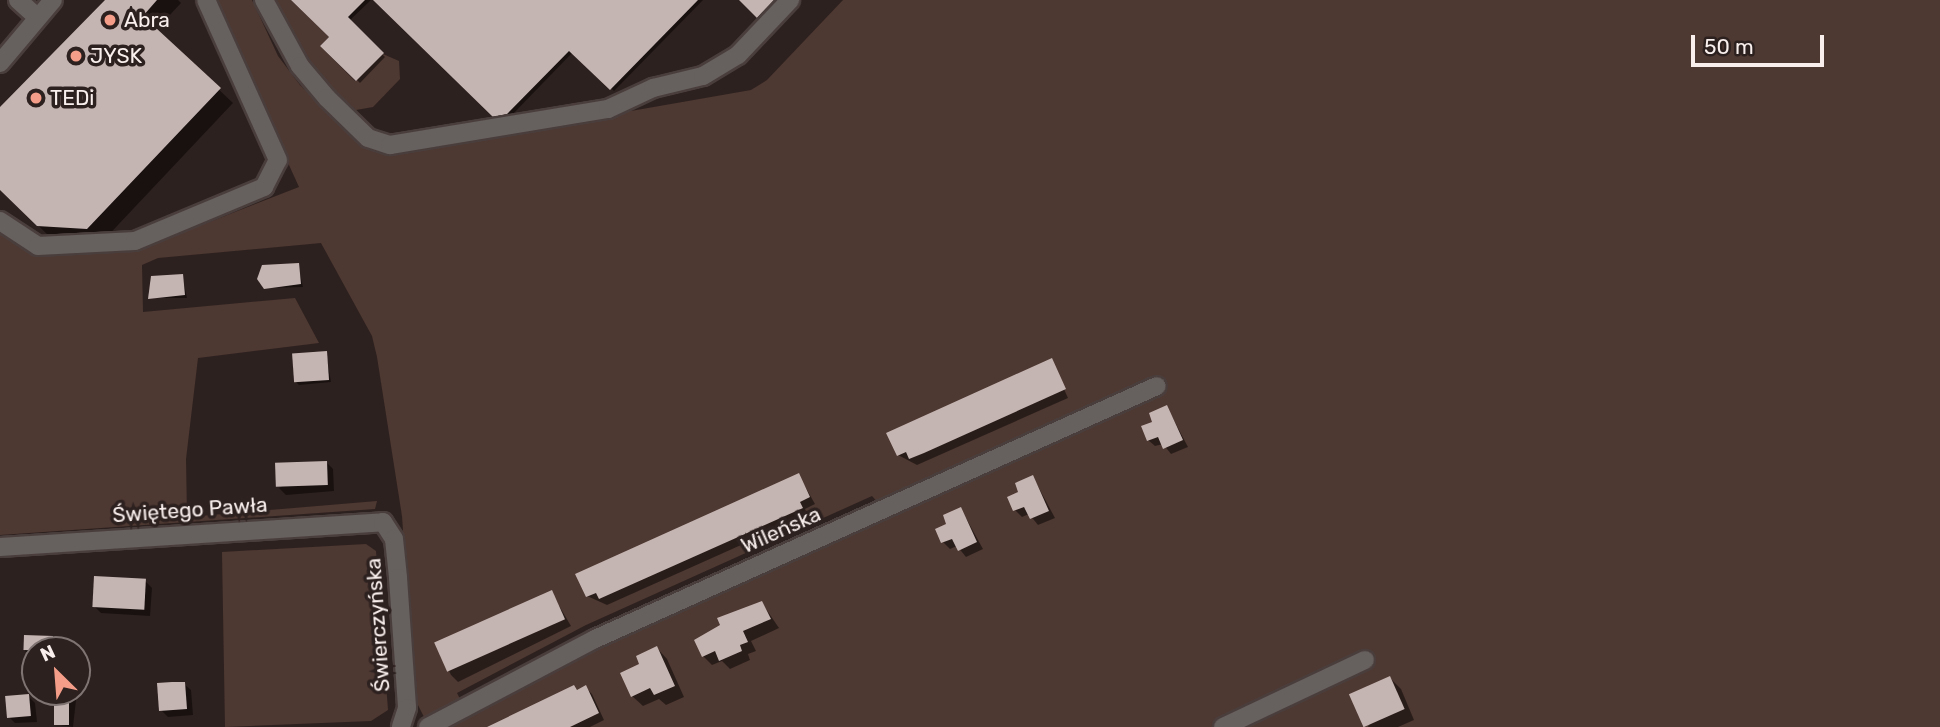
<!DOCTYPE html>
<meta charset="utf-8">
<style>
body{margin:0}
#map{position:relative;width:1940px;height:727px;overflow:hidden;background:#2d211f;font-family:Rubik,sans-serif}
div>[style]{position:absolute}
[style*='--x']{left:calc(var(--x)*1px);top:calc(var(--y)*1px);width:calc(var(--w)*1px);rotate:calc(var(--a)*1deg)}
.green>*{inset:0;background:#4e3832}
.shadow>*{inset:0;background:#0007}
.building>*{inset:0;background:#c5b5b2;transform-origin:0 0}
.roads{filter:drop-shadow(2px 0 #4a3e3c) drop-shadow(-2px 0 #4a3e3c) drop-shadow(0 2px #4a3e3c) drop-shadow(0 -2px #4a3e3c)}
.minor>*{height:18px;margin:-9px;padding:0 9px;transform-origin:9px;border-radius:9px;background:#66605e}
.dots>*{width:19px;height:19px;translate:-50% -50%;box-sizing:border-box;border:4px solid #2d211f;border-radius:50%}
span{translate:-50% -50%;white-space:nowrap;text-align:center;line-height:1.15;-webkit-text-stroke:7px #2d211f;paint-order:stroke}
.poi-label{font-size:21px;color:#f9f0ee}
.left{translate:0 -50%;text-align:left}
.street-label{font-size:21px;color:#f9f0ee}
.north{position:absolute;left:21px;top:636px;width:70px;height:70px;box-sizing:border-box;background:#2d211f;border:2px solid #7f7472;border-radius:50%;rotate:335deg;font-size:19px;font-weight:700;line-height:28px;text-align:center;color:#f9f0ee}
.north::after{content:'';display:block;margin:auto;width:24px;height:32px;background:#f49e89;clip-path:polygon(50% 0,100% 100%,50% 72%,0 100%)}
.scale{position:absolute;left:1691px;top:35px;width:133px;height:32px;box-sizing:border-box;border:4px solid #f9f0ee;border-top:0;padding-left:9px;font-size:21px;line-height:24px;white-space:nowrap;color:#f9f0ee;-webkit-text-stroke:5px #2d211f;paint-order:stroke}
</style>
<div id="map">
<div class="green">
<i style="clip-path:polygon(214px 0,252px 0,278px 56px,300px 85px,366px 147px,385px 154px,751px 90px,767px 80px,843px 0,1940px 0,1940px 727px,451px 727px,586px 655px,890px 516px,872px 496px,586px 625px,457px 693px,461px 701px,424px 717px,415px 699px,402px 516px,377px 357px,372px 336px,321px 243px,158px 258px,142px 265px,143px 312px,295px 298px,319px 343px,198px 358px,186px 459px,187px 517px,377px 501px,375px 509px,0 535px,0 233px,36px 257px,138px 250px,299px 187px)"></i>
<i style="clip-path:polygon(273px 0,291px 0,329px 37px,320px 46px,355px 81px,383px 54px,399px 61px,400px 79px,373px 107px,356px 110px,321px 78px)"></i>
<i style="clip-path:polygon(366px 544px,376px 551px,388px 710px,371px 721px,225px 727px,222px 552px)"></i>
</div>
<div class="shadow">
<i style="clip-path:polygon(107px 0,178px 0,181px 3px,156px 30px,233px 103px,101px 243px,52px 239px,0 188px,0 110px)"></i>
<i style="clip-path:polygon(293px 0,371px 0,349px 21px,385px 57px,360px 83px,322px 46px,331px 37px)"></i>
<i style="clip-path:polygon(376px 0,703px 0,614px 91px,573px 52px,510px 117px,497px 119px)"></i>
<i style="clip-path:polygon(742px 0,780px 0,761px 19px)"></i>
<i style="clip-path:polygon(298px 265px,303px 287px,265px 288px)"></i>
<i style="clip-path:polygon(182px 275px,187px 298px,149px 298px)"></i>
<i style="clip-path:polygon(326px 353px,331px 382px,299px 385px,296px 382px)"></i>
<i style="clip-path:polygon(1051px 360px,1068px 398px,917px 465px,898px 455px)"></i>
<i style="clip-path:polygon(1167px 407px,1188px 447px,1171px 454px,1163px 444px,1155px 446px,1148px 440px)"></i>
<i style="clip-path:polygon(326px 462px,333px 469px,334px 491px,286px 495px,279px 488px)"></i>
<i style="clip-path:polygon(799px 476px,815px 504px,805px 509px,808px 515px,607px 605px,587px 596px)"></i>
<i style="clip-path:polygon(1033px 477px,1055px 518px,1038px 525px,1029px 514px,1022px 517px,1015px 510px)"></i>
<i style="clip-path:polygon(961px 509px,983px 549px,966px 557px,957px 546px,950px 549px,943px 542px)"></i>
<i style="clip-path:polygon(145px 581px,152px 588px,150px 616px,101px 613px,94px 606px)"></i>
<i style="clip-path:polygon(551px 592px,571px 626px,458px 682px,451px 675px,439px 650px)"></i>
<i style="clip-path:polygon(762px 603px,779px 628px,751px 641px,756px 651px,748px 654px,750px 660px,730px 669px,722px 661px,712px 665px,703px 656px,722px 626px)"></i>
<i style="clip-path:polygon(25px 637px,52px 638px,59px 650px,35px 650px,32px 657px,25px 651px)"></i>
<i style="clip-path:polygon(657px 648px,667px 659px,684px 697px,666px 705px,659px 699px,643px 706px,632px 696px,641px 665px)"></i>
<i style="clip-path:polygon(1390px 678px,1401px 689px,1414px 720px,1398px 727px,1368px 727px)"></i>
<i style="clip-path:polygon(184px 684px,191px 690px,193px 715px,168px 717px,161px 710px)"></i>
<i style="clip-path:polygon(574px 687px,578px 691px,585px 687px,592px 694px,604px 720px,590px 727px,490px 727px)"></i>
<i style="clip-path:polygon(56px 692px,69px 693px,76px 700px,73px 727px,54px 724px)"></i>
<i style="clip-path:polygon(28px 696px,35px 703px,37px 722px,15px 723px,8px 716px)"></i>
</div>
<div class="building">
<i style="clip-path:polygon(105px 0,157px 0,143px 16px,221px 88px,87px 229px,37px 226px,0 190px,0 107px)"></i>
<i style="clip-path:polygon(291px 0,365px 0,348px 17px,384px 53px,356px 81px,320px 46px,329px 37px)"></i>
<i style="clip-path:polygon(373px 0,698px 0,610px 90px,569px 51px,507px 114px,493px 117px)"></i>
<i style="clip-path:polygon(739px 0,774px 0,757px 18px)"></i>
<i style="clip-path:polygon(299px 263px,301px 284px,264px 289px,257px 279px,262px 265px)"></i>
<i style="clip-path:polygon(183px 274px,185px 295px,148px 299px,151px 276px)"></i>
<i style="left:327px;top:351px;width:29px;height:35px;rotate:86deg"></i>
<i style="clip-path:polygon(1052px 358px,1066px 389px,924px 453px,909px 459px,906px 452px,897px 456px,886px 433px)"></i>
<i style="clip-path:polygon(1167px 405px,1183px 440px,1163px 449px,1158px 437px,1147px 441px,1141px 426px,1152px 422px,1149px 413px)"></i>
<i style="left:327px;top:461px;width:24px;height:52px;rotate:88deg"></i>
<i style="clip-path:polygon(799px 473px,810px 497px,800px 502px,803px 508px,599px 599px,596px 593px,586px 597px,575px 574px)"></i>
<i style="clip-path:polygon(1033px 475px,1049px 511px,1030px 519px,1024px 507px,1013px 511px,1007px 497px,1018px 492px,1015px 483px)"></i>
<i style="clip-path:polygon(961px 507px,977px 542px,958px 551px,952px 539px,941px 543px,935px 529px,946px 524px,943px 515px)"></i>
<i style="left:94px;top:576px;width:52px;height:31px;rotate:3deg"></i>
<i style="left:552px;top:590px;width:32px;height:129px;rotate:66deg"></i>
<i style="clip-path:polygon(762px 601px,771px 619px,743px 631px,748px 642px,740px 645px,742px 651px,719px 661px,715px 651px,702px 657px,694px 640px,720px 625px,717px 618px)"></i>
<i style="left:24px;top:635px;width:29px;height:15px;rotate:2deg"></i>
<i style="clip-path:polygon(657px 646px,675px 686px,654px 695px,650px 688px,631px 697px,620px 673px,639px 664px,636px 656px)"></i>
<i style="left:1390px;top:676px;width:36px;height:45px;rotate:66deg"></i>
<i style="clip-path:polygon(172px 682px,185px 682px,187px 709px,159px 711px,157px 683px)"></i>
<i style="clip-path:polygon(574px 685px,577px 690px,586px 685px,599px 713px,570px 727px,487px 727px)"></i>
<i style="left:54px;top:692px;width:15px;height:33px"></i>
<i style="left:29px;top:694px;width:22px;height:24px;rotate:85deg"></i>
</div>
<div class="roads">
<div class="minor">
<i style="--x:18;--y:0;--w:25;--a:42"></i>
<i style="--x:264;--y:0;--w:75;--a:61.4"></i>
<i style="--x:300;--y:66;--w:42;--a:49.8"></i>
<i style="--x:327;--y:98;--w:57;--a:44.3"></i>
<i style="--x:368;--y:138;--w:23;--a:18"></i>
<i style="--x:390;--y:145;--w:221;--a:-9.4"></i>
<i style="--x:608;--y:109;--w:50;--a:-25"></i>
<i style="--x:653;--y:88;--w:51;--a:-13.5"></i>
<i style="--x:703;--y:76;--w:41;--a:-31"></i>
<i style="--x:738;--y:55;--w:76;--a:-46.6"></i>
<i style="--x:0;--y:63;--w:82;--a:-49.9"></i>
<i style="--x:0;--y:221;--w:45;--a:33.3"></i>
<i style="--x:38;--y:246;--w:97;--a:-3"></i>
<i style="--x:135;--y:241;--w:140;--a:-22.7"></i>
<i style="--x:264;--y:187;--w:30;--a:-63"></i>
<i style="--x:278;--y:160;--w:175;--a:-114.2"></i>
<i style="--x:0;--y:547;--w:384;--a:-3.7"></i>
<i style="--x:383;--y:522;--w:20;--a:57"></i>
<i style="--x:394;--y:539;--w:39;--a:84"></i>
<i style="--x:398;--y:578;--w:130;--a:86"></i>
<i style="--x:407;--y:708;--w:20;--a:108"></i>
<i style="--x:428;--y:727;--w:189;--a:-27.8"></i>
<i style="--x:595;--y:639;--w:616;--a:-24.24"></i>
<i style="--x:1223;--y:727;--w:157;--a:-25.3"></i>
</div>
</div>
<div class="dots">
<i style="left:110px;top:20px;background:#f49e89"></i>
<i style="left:76px;top:56px;background:#f49e89"></i>
<i style="left:36px;top:98px;background:#f49e89"></i>
</div>
<div class="poi-label">
<span class="left" style="left:124px;top:20px">Abra</span>
<span class="left" style="left:90px;top:56px">JYSK</span>
<span class="left" style="left:50px;top:98px">TEDi</span>
</div>
<div class="street-label">
<span style="left:190px;top:510px;rotate:-4deg">Świętego Pawła</span>
<span style="left:781px;top:530px;rotate:-24deg">Wileńska</span>
<span style="left:378px;top:625px;rotate:-94deg">Świerczyńska</span>
</div>
<div class="north">N</div>
<div class="scale">50 m</div>
</div>
